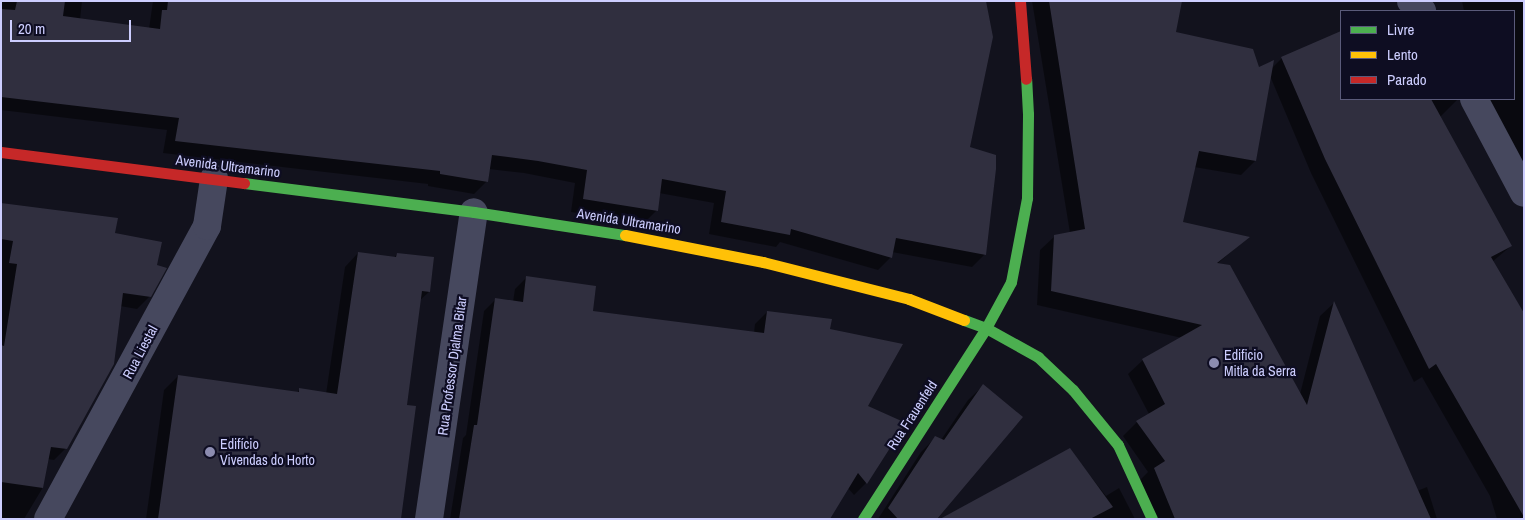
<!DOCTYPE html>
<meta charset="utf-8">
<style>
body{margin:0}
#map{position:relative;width:1525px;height:520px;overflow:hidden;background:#12121d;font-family:"Archivo Narrow",sans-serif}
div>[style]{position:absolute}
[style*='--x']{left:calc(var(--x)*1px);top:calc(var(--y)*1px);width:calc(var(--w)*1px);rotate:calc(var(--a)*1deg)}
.shadow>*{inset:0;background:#0007}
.building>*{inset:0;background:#302f3f}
.street>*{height:28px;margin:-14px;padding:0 14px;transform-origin:14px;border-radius:14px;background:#46485e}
.fast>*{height:11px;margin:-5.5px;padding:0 5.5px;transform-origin:5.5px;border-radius:5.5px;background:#4caf50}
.slow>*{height:11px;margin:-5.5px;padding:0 5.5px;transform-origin:5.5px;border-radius:5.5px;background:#ffc107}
.jam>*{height:11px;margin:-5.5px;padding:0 5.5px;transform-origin:5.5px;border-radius:5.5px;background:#c62828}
.dots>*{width:14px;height:14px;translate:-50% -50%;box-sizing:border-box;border:2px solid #0e0d22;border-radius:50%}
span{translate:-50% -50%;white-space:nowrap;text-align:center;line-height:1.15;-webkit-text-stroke:4.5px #0e0d22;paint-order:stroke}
.street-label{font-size:14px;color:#cdceff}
.poi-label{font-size:14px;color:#cdceff}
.left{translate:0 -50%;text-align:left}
.frame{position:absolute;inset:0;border:2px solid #cdceff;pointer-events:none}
.legend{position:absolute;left:1340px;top:10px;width:175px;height:90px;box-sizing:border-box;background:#0e0d22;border:1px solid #5a5a7a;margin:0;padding:6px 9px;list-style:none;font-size:15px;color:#cdceff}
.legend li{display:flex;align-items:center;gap:10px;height:25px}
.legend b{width:25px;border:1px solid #5a5a7a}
.scale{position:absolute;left:10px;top:20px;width:121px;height:22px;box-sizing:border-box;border:2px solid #cdceff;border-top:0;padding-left:6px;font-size:15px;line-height:18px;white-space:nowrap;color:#cdceff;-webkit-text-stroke:4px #0e0d22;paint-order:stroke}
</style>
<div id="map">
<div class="shadow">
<i style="clip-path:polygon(1px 1px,82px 1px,80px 20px,149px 29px,153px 1px,985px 1px,968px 148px,985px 254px,972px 267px,892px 252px,891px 257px,878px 270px,780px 242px,776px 247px,709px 234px,714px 203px,659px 193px,657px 210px,644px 223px,571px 212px,575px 183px,524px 173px,489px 169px,487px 181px,474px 194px,428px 186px,428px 184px,163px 153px,167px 130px,1px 110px)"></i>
<i style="clip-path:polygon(1032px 1px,1181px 1px,1175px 33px,1259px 68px,1271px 69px,1282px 58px,1341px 32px,1341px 99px,1458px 99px,1439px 118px,1511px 246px,1492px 262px,1524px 313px,1524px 519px,1497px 519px,1490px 496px,1422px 377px,1414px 382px,1311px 173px,1270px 76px,1255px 161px,1241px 175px,1194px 167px,1182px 223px,1247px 238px,1217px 264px,1300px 394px,1320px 316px,1334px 303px,1417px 491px,1427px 487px,1437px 519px,1149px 519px,1134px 486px,1148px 472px,1123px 436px,1137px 422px,1149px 414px,1128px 374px,1143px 360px,1182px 338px,1037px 305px,1040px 250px,1055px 236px,1070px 233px)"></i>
<i style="clip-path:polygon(1462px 1px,1524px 1px,1524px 167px,1486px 99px,1514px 99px,1514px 11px,1464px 11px)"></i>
<i style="clip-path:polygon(1px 203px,114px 234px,150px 296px,137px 309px,120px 306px,66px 448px,54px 460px,47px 459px,42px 489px,24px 519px,1px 519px)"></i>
<i style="clip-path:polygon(358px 253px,394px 258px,397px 254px,429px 292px,419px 301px,405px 406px,399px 519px,146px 519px,164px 390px,178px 376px,297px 393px,299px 390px,326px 394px,345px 267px)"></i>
<i style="clip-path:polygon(527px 277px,592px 312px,754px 333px,755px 324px,767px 312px,829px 330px,866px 407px,904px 424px,866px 483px,854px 495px,847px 487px,828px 519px,450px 519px,463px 438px,466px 435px,484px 311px,496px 299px,513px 302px,515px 289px)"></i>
<i style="clip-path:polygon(983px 386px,936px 519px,878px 519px,921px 452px,935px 438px,941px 440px,968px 400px)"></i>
<i style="clip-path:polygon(1070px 450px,1106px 496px,1119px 488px,1135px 519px,942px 519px)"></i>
</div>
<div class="building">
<i style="clip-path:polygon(17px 1px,65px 1px,63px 16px,160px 29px,162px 10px,167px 10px,168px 1px,986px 1px,993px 37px,970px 147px,996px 155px,996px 169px,986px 255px,896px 238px,892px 258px,791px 229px,790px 235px,721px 222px,726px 191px,662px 179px,658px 211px,583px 199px,587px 170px,538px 161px,492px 155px,488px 182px,440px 174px,440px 171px,175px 141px,179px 118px,1px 97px,1px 9px,15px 10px)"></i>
<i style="clip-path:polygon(1049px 1px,1182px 1px,1176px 32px,1253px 49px,1259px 67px,1274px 60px,1256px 161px,1199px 151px,1183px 222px,1250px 237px,1217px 263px,1230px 265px,1307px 405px,1334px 301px,1431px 519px,1175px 519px,1154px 468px,1165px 461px,1136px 421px,1165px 404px,1142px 359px,1202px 325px,1051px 291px,1054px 235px,1085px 229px)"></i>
<i style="clip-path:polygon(1341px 31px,1341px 99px,1431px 99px,1512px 246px,1491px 257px,1524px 313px,1524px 517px,1436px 364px,1429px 369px,1325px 159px,1281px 57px)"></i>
<i style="clip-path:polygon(1px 203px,118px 218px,115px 233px,162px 242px,157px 265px,167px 268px,151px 297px,123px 293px,114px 364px,67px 449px,51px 447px,43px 488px,1px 482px,1px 345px,4px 346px,17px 264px,9px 263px,13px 241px,1px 239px)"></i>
<i style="clip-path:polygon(358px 252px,396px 257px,397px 253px,434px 257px,430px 292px,422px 291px,407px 405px,416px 406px,401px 519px,158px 519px,178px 375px,299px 392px,299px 388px,337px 394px)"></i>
<i style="clip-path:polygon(526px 276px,596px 286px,593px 311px,764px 333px,767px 311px,832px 319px,830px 329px,903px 344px,868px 406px,906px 423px,867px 484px,858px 473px,830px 519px,459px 519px,474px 425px,477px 425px,495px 298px,523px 302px)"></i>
<i style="clip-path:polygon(983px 384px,1023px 417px,937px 519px,898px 519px,888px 508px,935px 436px,944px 440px)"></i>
<i style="clip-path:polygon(1070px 448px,1113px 507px,1090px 519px,940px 519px)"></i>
</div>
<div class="street">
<i style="--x:1411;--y:1;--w:15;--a:42"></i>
<i style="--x:1474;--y:99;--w:106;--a:62"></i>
<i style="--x:48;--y:519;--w:333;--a:-61.5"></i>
<i style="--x:207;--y:226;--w:48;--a:-81.5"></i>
<i style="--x:429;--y:519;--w:310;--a:-81.7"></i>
</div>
<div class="fast">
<i style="--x:244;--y:183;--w:232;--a:7.2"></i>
<i style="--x:474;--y:212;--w:153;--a:8.7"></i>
<i style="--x:964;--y:320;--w:23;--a:20"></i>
<i style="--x:986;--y:328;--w:60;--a:29.1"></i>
<i style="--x:1038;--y:357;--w:48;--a:43.3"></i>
<i style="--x:1073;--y:390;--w:71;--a:50.7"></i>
<i style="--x:1118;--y:445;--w:81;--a:65.3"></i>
<i style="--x:863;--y:519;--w:227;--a:-57.2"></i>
<i style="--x:986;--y:328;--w:52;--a:-61.5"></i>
<i style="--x:1011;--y:282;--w:86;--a:-79.2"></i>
<i style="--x:1027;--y:198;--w:84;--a:-89.3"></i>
<i style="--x:1028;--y:114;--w:35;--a:-93"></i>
</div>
<div class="slow">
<i style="--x:625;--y:235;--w:141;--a:11.1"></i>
<i style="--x:763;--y:262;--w:151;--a:14.2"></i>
<i style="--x:909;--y:299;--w:59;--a:20.9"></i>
</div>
<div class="jam">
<i style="--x:1020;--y:1;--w:78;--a:85.6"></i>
<i style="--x:1;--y:152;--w:245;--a:7.3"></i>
</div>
<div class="dots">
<i style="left:1214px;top:363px;background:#8c8cb0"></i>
<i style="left:210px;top:452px;background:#8c8cb0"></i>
</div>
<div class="street-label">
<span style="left:228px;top:166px;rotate:7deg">Avenida Ultramarino</span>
<span style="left:629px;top:221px;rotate:9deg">Avenida Ultramarino</span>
<span style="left:140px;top:352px;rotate:-62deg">Rua Liestal</span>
<span style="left:452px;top:366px;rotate:-82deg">Rua Professor Djalma Bitar</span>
<span style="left:912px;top:415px;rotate:-57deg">Rua Frauenfeld</span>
</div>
<div class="poi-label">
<span class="left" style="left:1224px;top:363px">Edificio<br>Mitla da Serra</span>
<span class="left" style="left:220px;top:452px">Edifício<br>Vivendas do Horto</span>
</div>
<div class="frame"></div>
<ul class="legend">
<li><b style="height:6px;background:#4caf50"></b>Livre</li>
<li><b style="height:6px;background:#ffc107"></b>Lento</li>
<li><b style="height:6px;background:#c62828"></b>Parado</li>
</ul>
<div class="scale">20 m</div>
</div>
